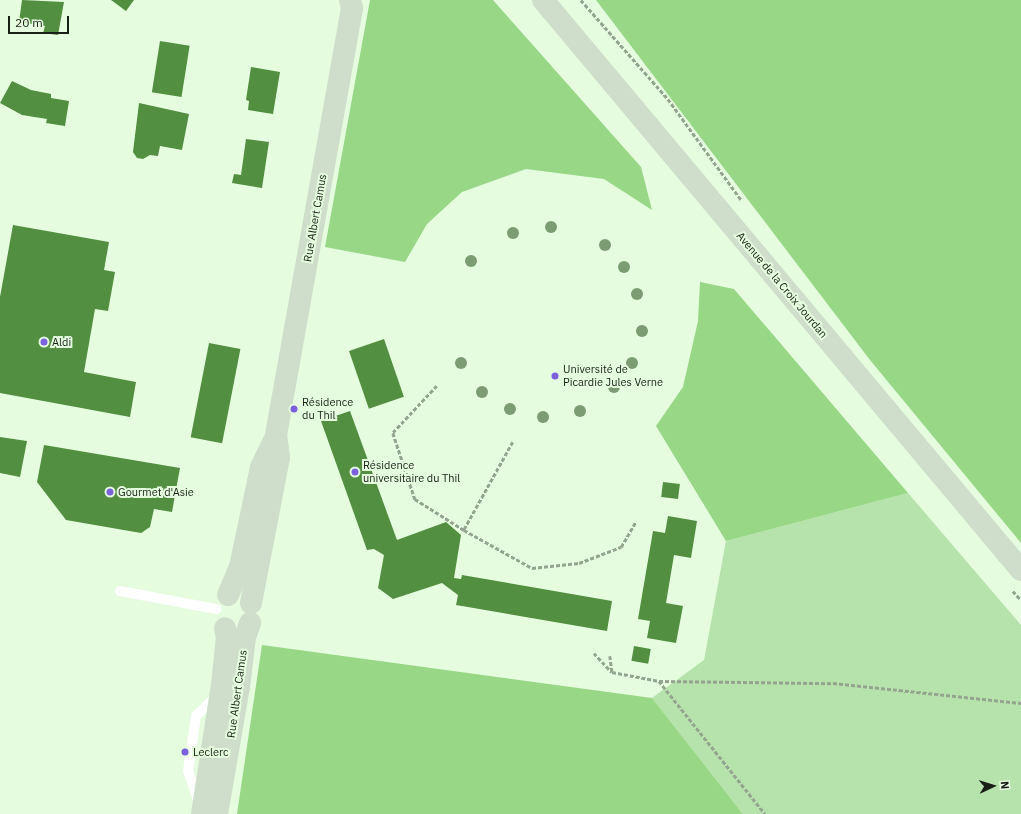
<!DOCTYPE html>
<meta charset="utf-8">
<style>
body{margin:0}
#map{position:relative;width:1021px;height:814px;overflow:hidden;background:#e5fcdf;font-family:"IBM Plex Sans",sans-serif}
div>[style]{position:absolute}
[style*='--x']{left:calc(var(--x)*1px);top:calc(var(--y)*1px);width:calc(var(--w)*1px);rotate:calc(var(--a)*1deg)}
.green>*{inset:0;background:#b6e2ab}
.forest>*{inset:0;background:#97d786}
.building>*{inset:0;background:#528f41;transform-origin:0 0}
.path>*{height:2.5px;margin-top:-1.25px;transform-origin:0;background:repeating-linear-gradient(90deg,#94a58f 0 4px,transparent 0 6px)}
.lane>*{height:10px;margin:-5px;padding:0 5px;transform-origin:5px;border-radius:5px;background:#fff}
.secondary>*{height:22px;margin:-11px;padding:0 11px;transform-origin:11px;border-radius:11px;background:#cedeca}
.trees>*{width:12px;height:12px;margin:-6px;border-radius:50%;background:#7c9d73}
.dots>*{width:11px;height:11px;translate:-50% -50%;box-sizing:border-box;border:2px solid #e5fcdf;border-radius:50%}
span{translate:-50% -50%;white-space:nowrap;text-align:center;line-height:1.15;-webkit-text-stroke:4px #e5fcdf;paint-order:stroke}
.street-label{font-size:11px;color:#182015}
.poi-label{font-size:11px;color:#182015}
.left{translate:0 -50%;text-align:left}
.north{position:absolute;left:973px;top:766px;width:40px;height:40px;-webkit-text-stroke:3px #e5fcdf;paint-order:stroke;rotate:86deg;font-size:11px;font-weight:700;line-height:16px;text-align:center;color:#182015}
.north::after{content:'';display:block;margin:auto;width:14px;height:18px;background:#182015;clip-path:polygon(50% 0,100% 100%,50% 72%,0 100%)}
.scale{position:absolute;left:8px;top:16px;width:61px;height:18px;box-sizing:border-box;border:2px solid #182015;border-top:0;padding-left:5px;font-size:12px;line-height:14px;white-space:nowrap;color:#182015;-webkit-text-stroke:3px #e5fcdf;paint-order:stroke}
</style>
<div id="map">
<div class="green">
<i style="clip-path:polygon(908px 493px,1021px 625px,1021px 814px,743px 814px,652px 698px,704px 660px,726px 541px)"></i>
</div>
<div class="forest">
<i style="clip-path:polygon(370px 0,493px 0,641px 167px,652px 210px,604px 179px,526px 169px,462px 192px,427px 224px,405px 262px,325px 247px)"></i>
<i style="clip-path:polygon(596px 0,1021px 0,1021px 543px,870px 360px)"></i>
<i style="clip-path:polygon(700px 282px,734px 289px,908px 493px,726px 541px,656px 426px,683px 387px,698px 321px)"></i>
<i style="clip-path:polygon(262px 645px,652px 698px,743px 814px,237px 814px)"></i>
</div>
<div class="building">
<i style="clip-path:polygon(22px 0,64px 2px,58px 35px,43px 33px,45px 26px,19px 22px)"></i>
<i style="clip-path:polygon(111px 0,134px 0,126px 11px)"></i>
<i style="left:160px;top:41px;width:30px;height:52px;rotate:9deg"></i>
<i style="clip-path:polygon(251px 67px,280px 72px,273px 114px,248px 110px,249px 101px,246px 100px)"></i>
<i style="clip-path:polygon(12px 81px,31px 90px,51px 94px,51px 98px,69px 101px,65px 126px,46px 123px,47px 119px,22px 115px,0 103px)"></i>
<i style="clip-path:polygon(139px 103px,189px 114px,182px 150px,160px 146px,158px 156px,150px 155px,143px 159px,137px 158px,133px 152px)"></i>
<i style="clip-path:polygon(246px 139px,269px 142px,262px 188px,232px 183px,234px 174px,241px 175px)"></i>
<i style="clip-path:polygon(13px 225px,109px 242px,104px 270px,115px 272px,108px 311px,95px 309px,84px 372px,136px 382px,130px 417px,0 393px,0 297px)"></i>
<i style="left:384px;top:339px;width:61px;height:37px;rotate:71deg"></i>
<i style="left:209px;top:343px;width:32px;height:96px;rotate:11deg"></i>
<i style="clip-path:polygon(350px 411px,397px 540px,446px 522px,461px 535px,454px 578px,461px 579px,462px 575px,612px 601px,607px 631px,456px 605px,458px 595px,442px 583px,393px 599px,378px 588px,384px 555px,374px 549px,367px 550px,321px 421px)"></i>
<i style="clip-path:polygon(0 437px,27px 441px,20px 477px,0 473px)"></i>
<i style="clip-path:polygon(44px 445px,180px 468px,172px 512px,154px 509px,150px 527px,141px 533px,66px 520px,37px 482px)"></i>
<i style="left:663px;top:482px;width:17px;height:15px;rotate:7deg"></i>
<i style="clip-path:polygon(668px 516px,697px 521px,691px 558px,674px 555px,666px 603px,683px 606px,676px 643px,647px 638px,650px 621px,638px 619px,653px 531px,665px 533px)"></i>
<i style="left:634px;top:646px;width:17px;height:15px;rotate:10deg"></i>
</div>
<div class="path">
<i style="--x:581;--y:0;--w:132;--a:48.7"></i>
<i style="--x:668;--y:99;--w:126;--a:54"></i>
<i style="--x:437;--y:386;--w:64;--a:133.1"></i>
<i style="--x:393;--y:433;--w:70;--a:71.6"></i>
<i style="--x:415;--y:499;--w:58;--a:32.3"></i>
<i style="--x:513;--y:442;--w:101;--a:119.1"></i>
<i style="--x:464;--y:530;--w:78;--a:29.2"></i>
<i style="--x:532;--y:568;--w:47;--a:-6.1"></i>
<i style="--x:579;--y:563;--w:45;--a:-20.9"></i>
<i style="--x:621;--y:547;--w:30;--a:-60"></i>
<i style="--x:1013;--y:591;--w:12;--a:48"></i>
<i style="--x:594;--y:653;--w:26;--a:47"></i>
<i style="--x:612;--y:672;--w:48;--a:10.8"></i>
<i style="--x:659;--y:681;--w:170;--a:51.4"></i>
<i style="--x:610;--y:656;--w:15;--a:82"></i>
<i style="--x:659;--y:681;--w:174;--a:0.7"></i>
<i style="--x:833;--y:683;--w:189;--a:6.1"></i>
</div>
<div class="lane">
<i style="--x:120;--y:591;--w:98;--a:10.6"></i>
<i style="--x:199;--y:803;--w:34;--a:-109"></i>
<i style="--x:188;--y:771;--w:56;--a:-81.7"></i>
<i style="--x:196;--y:716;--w:29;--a:-44"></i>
</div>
<div class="secondary">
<i style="--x:543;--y:0;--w:744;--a:50.02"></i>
<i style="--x:228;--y:595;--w:30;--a:-67"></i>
<i style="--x:240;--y:567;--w:102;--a:-78.1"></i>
<i style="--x:261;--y:467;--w:32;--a:-64"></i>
<i style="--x:251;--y:603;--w:148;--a:-79.1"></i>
<i style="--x:279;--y:458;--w:23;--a:-97"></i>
<i style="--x:276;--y:435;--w:434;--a:-79.9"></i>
<i style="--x:352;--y:8;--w:8;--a:-104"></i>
<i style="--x:202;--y:814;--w:131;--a:-81.2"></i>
<i style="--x:222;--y:685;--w:48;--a:-84.1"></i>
<i style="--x:227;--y:637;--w:9;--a:-103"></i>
<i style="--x:217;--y:814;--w:129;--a:-80.2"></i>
<i style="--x:239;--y:687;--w:50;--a:-83.2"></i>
<i style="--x:245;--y:637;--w:15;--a:-70"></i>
</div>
<div class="trees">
<i style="left:551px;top:227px"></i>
<i style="left:513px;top:233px"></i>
<i style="left:605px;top:245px"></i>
<i style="left:471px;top:261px"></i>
<i style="left:624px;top:267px"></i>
<i style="left:637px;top:294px"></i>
<i style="left:642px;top:331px"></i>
<i style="left:461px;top:363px"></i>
<i style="left:632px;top:363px"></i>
<i style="left:614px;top:387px"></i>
<i style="left:482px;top:392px"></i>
<i style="left:510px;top:409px"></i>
<i style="left:580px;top:411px"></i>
<i style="left:543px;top:417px"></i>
</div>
<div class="dots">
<i style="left:44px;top:342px;background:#7b62dc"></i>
<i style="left:555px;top:376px;background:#7b62dc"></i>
<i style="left:294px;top:409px;background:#7b62dc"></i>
<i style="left:355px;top:472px;background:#7b62dc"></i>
<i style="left:110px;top:492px;background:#7b62dc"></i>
<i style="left:185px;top:752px;background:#7b62dc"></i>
</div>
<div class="street-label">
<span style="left:315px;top:218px;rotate:-80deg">Rue Albert Camus</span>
<span style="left:782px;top:285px;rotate:50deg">Avenue de la Croix Jourdan</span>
<span style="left:237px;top:694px;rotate:-82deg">Rue Albert Camus</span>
</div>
<div class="poi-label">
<span class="left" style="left:52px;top:342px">Aldi</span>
<span class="left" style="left:563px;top:376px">Université de<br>Picardie Jules Verne</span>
<span class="left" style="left:302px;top:409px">Résidence<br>du Thil</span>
<span class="left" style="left:363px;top:472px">Résidence<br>universitaire du Thil</span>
<span class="left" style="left:118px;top:492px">Gourmet d'Asie</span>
<span class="left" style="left:193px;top:752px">Leclerc</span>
</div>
<div class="north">N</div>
<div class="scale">20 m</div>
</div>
